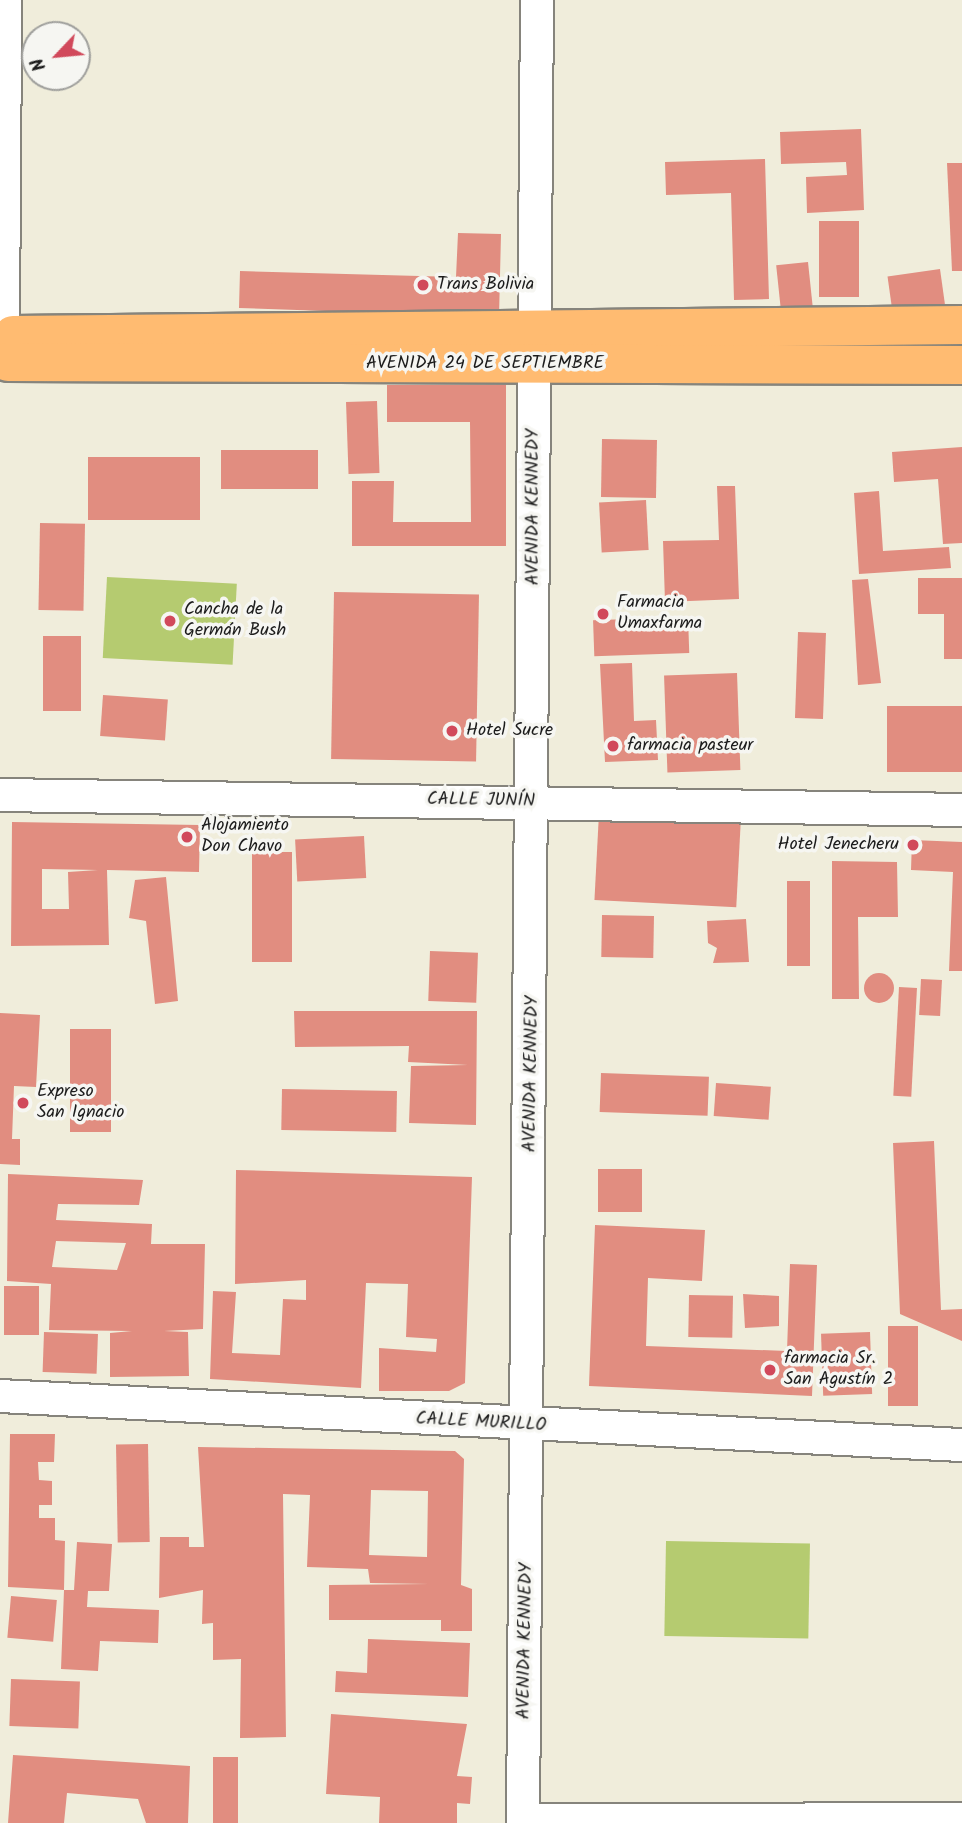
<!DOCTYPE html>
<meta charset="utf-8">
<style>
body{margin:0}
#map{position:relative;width:962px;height:1823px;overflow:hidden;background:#f0eddb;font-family:Kalam,sans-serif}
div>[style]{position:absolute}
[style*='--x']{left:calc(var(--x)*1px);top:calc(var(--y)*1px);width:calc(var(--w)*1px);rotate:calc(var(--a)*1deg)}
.green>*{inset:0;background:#b5cb70;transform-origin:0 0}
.building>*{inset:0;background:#e18d80;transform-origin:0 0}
.round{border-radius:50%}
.roads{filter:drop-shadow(2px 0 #86847c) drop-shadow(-2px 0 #86847c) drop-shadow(0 2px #86847c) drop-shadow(0 -2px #86847c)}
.minor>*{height:32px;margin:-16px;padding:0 16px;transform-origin:16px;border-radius:16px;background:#fff}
.major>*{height:38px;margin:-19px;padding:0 19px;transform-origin:19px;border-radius:19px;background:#ffbb71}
.dots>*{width:19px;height:19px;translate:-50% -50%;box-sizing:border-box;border:4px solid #f6f6f2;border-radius:50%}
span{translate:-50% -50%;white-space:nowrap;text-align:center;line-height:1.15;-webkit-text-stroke:7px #f6f6f2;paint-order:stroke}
.poi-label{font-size:18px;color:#1c1c1c}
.left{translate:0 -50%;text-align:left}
.right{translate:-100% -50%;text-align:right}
.street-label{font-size:18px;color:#1c1c1c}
.north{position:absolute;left:21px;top:21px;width:70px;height:70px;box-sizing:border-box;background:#f6f6f2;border:2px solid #9f9f9c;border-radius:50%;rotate:244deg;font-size:19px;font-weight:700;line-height:28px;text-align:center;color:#1c1c1c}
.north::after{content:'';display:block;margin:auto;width:24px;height:32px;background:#d1495b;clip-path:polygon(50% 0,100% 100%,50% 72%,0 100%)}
</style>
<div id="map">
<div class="green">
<i style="left:107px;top:577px;width:130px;height:81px;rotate:3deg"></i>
<i style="left:666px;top:1541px;width:144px;height:95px;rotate:1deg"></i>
</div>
<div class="building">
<i style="clip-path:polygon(861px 129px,864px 210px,807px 213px,806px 177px,847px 175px,846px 162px,781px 164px,780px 132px)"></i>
<i style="clip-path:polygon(765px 159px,769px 299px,734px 300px,731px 193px,666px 195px,665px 162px)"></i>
<i style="clip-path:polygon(947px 163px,962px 163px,962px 271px,952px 271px)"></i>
<i style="left:819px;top:221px;width:40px;height:76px"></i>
<i style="clip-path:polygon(458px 233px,501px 234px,499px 317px,239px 308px,240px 271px,456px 277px)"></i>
<i style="left:808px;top:262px;width:45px;height:32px;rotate:84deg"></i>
<i style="left:940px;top:269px;width:37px;height:53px;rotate:82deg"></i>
<i style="clip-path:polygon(387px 385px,506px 385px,506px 546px,352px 546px,352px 481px,394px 481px,393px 522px,471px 522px,470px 422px,387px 422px)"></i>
<i style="left:377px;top:401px;width:72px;height:31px;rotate:88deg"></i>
<i style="left:602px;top:439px;width:55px;height:58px;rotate:1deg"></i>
<i style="clip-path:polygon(962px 447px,962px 543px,943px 544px,938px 479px,894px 482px,892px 452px)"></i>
<i style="left:221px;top:450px;width:97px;height:39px"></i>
<i style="left:200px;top:457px;width:63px;height:112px;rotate:90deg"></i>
<i style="clip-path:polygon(717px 486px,735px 486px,739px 599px,665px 602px,663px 541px,719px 540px)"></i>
<i style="clip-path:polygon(879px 491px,883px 551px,949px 547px,951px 568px,859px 574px,854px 493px)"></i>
<i style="left:646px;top:500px;width:50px;height:47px;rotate:87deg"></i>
<i style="left:40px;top:523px;width:45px;height:87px;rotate:1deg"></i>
<i style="clip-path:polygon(918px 578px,962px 578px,962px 659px,944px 659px,944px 614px,918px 614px)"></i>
<i style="clip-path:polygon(868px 579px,881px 683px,858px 685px,852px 580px)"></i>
<i style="left:334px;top:592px;width:145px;height:167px;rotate:1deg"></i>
<i style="left:688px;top:617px;width:36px;height:95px;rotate:88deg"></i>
<i style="left:798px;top:632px;width:28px;height:86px;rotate:2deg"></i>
<i style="left:43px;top:636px;width:38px;height:75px"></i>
<i style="clip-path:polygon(632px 663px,634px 721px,656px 720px,658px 760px,605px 762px,600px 664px)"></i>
<i style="left:737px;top:673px;width:97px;height:73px;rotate:88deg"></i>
<i style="left:103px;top:695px;width:65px;height:41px;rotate:4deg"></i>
<i style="left:887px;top:706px;width:75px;height:66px"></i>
<i style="left:599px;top:813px;width:142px;height:87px;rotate:3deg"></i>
<i style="clip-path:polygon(evenodd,12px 822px,200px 825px,199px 872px,107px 870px,109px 945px,11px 946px,12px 822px,42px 869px,98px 870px,68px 872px,69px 909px,42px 909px,42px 869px)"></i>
<i style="left:364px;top:836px;width:42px;height:69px;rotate:87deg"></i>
<i style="clip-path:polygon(912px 840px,962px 842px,962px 971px,949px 971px,953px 872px,911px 870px)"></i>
<i style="left:252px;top:852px;width:40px;height:110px"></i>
<i style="clip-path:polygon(832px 861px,897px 862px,898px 917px,858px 917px,859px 999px,832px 999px)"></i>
<i style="clip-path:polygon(166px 877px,178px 1001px,155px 1004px,146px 921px,129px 918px,135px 880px)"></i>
<i style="left:787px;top:881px;width:23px;height:85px"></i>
<i style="left:602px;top:915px;width:52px;height:42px;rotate:1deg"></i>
<i style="clip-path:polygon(746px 919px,749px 962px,713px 963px,717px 948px,708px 943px,707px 921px)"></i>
<i style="left:430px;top:951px;width:48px;height:50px;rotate:2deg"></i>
<i class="round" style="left:864px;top:973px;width:30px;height:30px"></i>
<i style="left:921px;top:979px;width:21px;height:36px;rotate:3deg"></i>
<i style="left:899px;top:987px;width:18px;height:109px;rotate:3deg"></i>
<i style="clip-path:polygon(294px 1011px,477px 1011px,476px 1125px,409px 1123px,411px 1066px,468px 1065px,408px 1062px,409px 1046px,295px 1047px)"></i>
<i style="clip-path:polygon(0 1013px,40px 1015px,36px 1087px,14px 1086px,12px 1139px,20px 1139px,20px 1165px,0 1164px)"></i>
<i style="left:70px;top:1029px;width:41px;height:103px"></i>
<i style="left:601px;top:1073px;width:108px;height:39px;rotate:2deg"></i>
<i style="left:716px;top:1083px;width:55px;height:33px;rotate:4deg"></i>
<i style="left:282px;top:1089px;width:115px;height:41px;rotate:1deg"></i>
<i style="clip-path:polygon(934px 1141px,941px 1310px,962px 1309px,962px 1341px,900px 1314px,893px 1143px)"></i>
<i style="left:598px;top:1169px;width:44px;height:43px"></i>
<i style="clip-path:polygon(236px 1170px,472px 1177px,465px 1383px,449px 1391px,379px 1391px,379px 1348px,436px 1352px,437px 1339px,406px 1337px,408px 1284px,366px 1283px,361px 1388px,210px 1379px,213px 1291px,236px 1292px,232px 1353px,280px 1355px,283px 1299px,306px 1300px,306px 1280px,235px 1284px)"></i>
<i style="clip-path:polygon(evenodd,8px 1174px,143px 1180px,139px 1205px,58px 1204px,56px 1220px,152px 1224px,151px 1244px,205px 1244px,203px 1329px,164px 1331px,188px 1332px,189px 1376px,110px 1377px,110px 1333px,132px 1331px,49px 1330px,51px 1284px,7px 1281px,8px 1174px,56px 1241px,126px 1243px,117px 1270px,52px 1267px,56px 1241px)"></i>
<i style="clip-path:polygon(595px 1225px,705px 1230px,702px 1281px,648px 1278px,646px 1346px,787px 1351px,790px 1264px,817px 1265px,812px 1396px,589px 1386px)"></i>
<i style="left:4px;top:1286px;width:35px;height:49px"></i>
<i style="clip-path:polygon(743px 1294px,779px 1296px,779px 1326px,745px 1328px)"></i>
<i style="left:689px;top:1295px;width:44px;height:42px;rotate:1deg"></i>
<i style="left:888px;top:1326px;width:30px;height:80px"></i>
<i style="left:44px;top:1332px;width:54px;height:40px;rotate:2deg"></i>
<i style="left:870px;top:1332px;width:62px;height:49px;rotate:88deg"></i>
<i style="clip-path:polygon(10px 1434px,55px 1434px,54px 1462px,38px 1462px,39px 1480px,52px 1481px,52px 1505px,39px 1505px,39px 1518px,55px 1518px,55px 1540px,65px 1541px,64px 1590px,74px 1590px,77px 1542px,112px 1544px,109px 1591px,88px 1591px,87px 1607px,159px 1610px,158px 1643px,100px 1641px,98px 1671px,61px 1669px,64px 1590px,8px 1587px)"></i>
<i style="left:148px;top:1444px;width:98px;height:32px;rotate:89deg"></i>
<i style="clip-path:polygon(evenodd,198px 1447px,455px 1451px,464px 1459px,461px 1585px,472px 1589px,472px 1631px,441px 1631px,441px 1620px,329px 1620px,329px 1585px,429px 1584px,370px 1583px,368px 1569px,307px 1567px,310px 1495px,283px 1494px,286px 1737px,240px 1738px,241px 1659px,213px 1660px,213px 1623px,202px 1624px,203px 1590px,159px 1598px,160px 1537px,189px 1537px,189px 1547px,204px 1547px,198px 1447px,371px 1490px,428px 1491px,427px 1557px,369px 1555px,371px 1490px)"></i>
<i style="left:11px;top:1596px;width:46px;height:42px;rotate:5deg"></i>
<i style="clip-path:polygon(368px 1639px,470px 1643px,468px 1697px,335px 1692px,336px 1671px,367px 1673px)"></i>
<i style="left:11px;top:1679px;width:69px;height:47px;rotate:2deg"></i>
<i style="clip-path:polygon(331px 1714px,467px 1724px,457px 1776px,472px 1777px,470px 1804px,457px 1803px,457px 1823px,379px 1823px,380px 1797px,326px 1794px)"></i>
<i style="clip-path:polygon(13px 1755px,190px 1766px,188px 1823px,146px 1823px,138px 1799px,67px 1793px,64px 1823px,8px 1823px)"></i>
<i style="left:213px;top:1757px;width:25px;height:66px"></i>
</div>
<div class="roads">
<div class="minor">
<i style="--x:3;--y:321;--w:321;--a:-89.6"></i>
<i style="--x:0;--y:795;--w:962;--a:0.89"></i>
<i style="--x:0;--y:1396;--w:963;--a:2.92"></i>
<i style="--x:523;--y:1820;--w:439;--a:-0.1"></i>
<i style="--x:523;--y:1823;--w:1823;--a:-89.56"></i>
</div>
<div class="major">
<i style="--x:13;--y:335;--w:949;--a:-0.6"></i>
<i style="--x:8;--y:362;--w:954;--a:0.18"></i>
</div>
</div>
<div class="dots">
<i style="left:423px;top:285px;background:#d1495b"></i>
<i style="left:603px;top:614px;background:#d1495b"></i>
<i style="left:170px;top:621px;background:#d1495b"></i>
<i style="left:452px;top:731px;background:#d1495b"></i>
<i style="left:613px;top:746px;background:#d1495b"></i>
<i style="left:187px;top:837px;background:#d1495b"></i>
<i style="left:913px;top:845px;background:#d1495b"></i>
<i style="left:23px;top:1103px;background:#d1495b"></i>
<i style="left:770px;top:1370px;background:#d1495b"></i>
</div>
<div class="poi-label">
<span class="left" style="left:437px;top:285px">Trans Bolivia</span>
<span class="left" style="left:617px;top:614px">Farmacia<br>Umaxfarma</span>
<span class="left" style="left:184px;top:621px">Cancha de la<br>Germán Bush</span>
<span class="left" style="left:466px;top:731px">Hotel Sucre</span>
<span class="left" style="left:627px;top:746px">farmacia pasteur</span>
<span class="left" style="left:201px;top:837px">Alojamiento<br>Don Chavo</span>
<span class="right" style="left:899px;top:845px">Hotel Jenecheru</span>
<span class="left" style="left:37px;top:1103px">Expreso<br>San Ignacio</span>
<span class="left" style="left:784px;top:1370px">farmacia Sr.<br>San Agustín 2</span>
</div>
<div class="street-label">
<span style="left:485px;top:364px">AVENIDA 24 DE SEPTIEMBRE</span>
<span style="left:534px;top:507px;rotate:-90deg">AVENIDA KENNEDY</span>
<span style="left:481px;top:801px;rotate:1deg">CALLE JUNÍN</span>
<span style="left:532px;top:1074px;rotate:-89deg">AVENIDA KENNEDY</span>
<span style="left:481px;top:1423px;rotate:3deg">CALLE MURILLO</span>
<span style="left:526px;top:1641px;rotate:-89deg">AVENIDA KENNEDY</span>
</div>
<div class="north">N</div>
</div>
